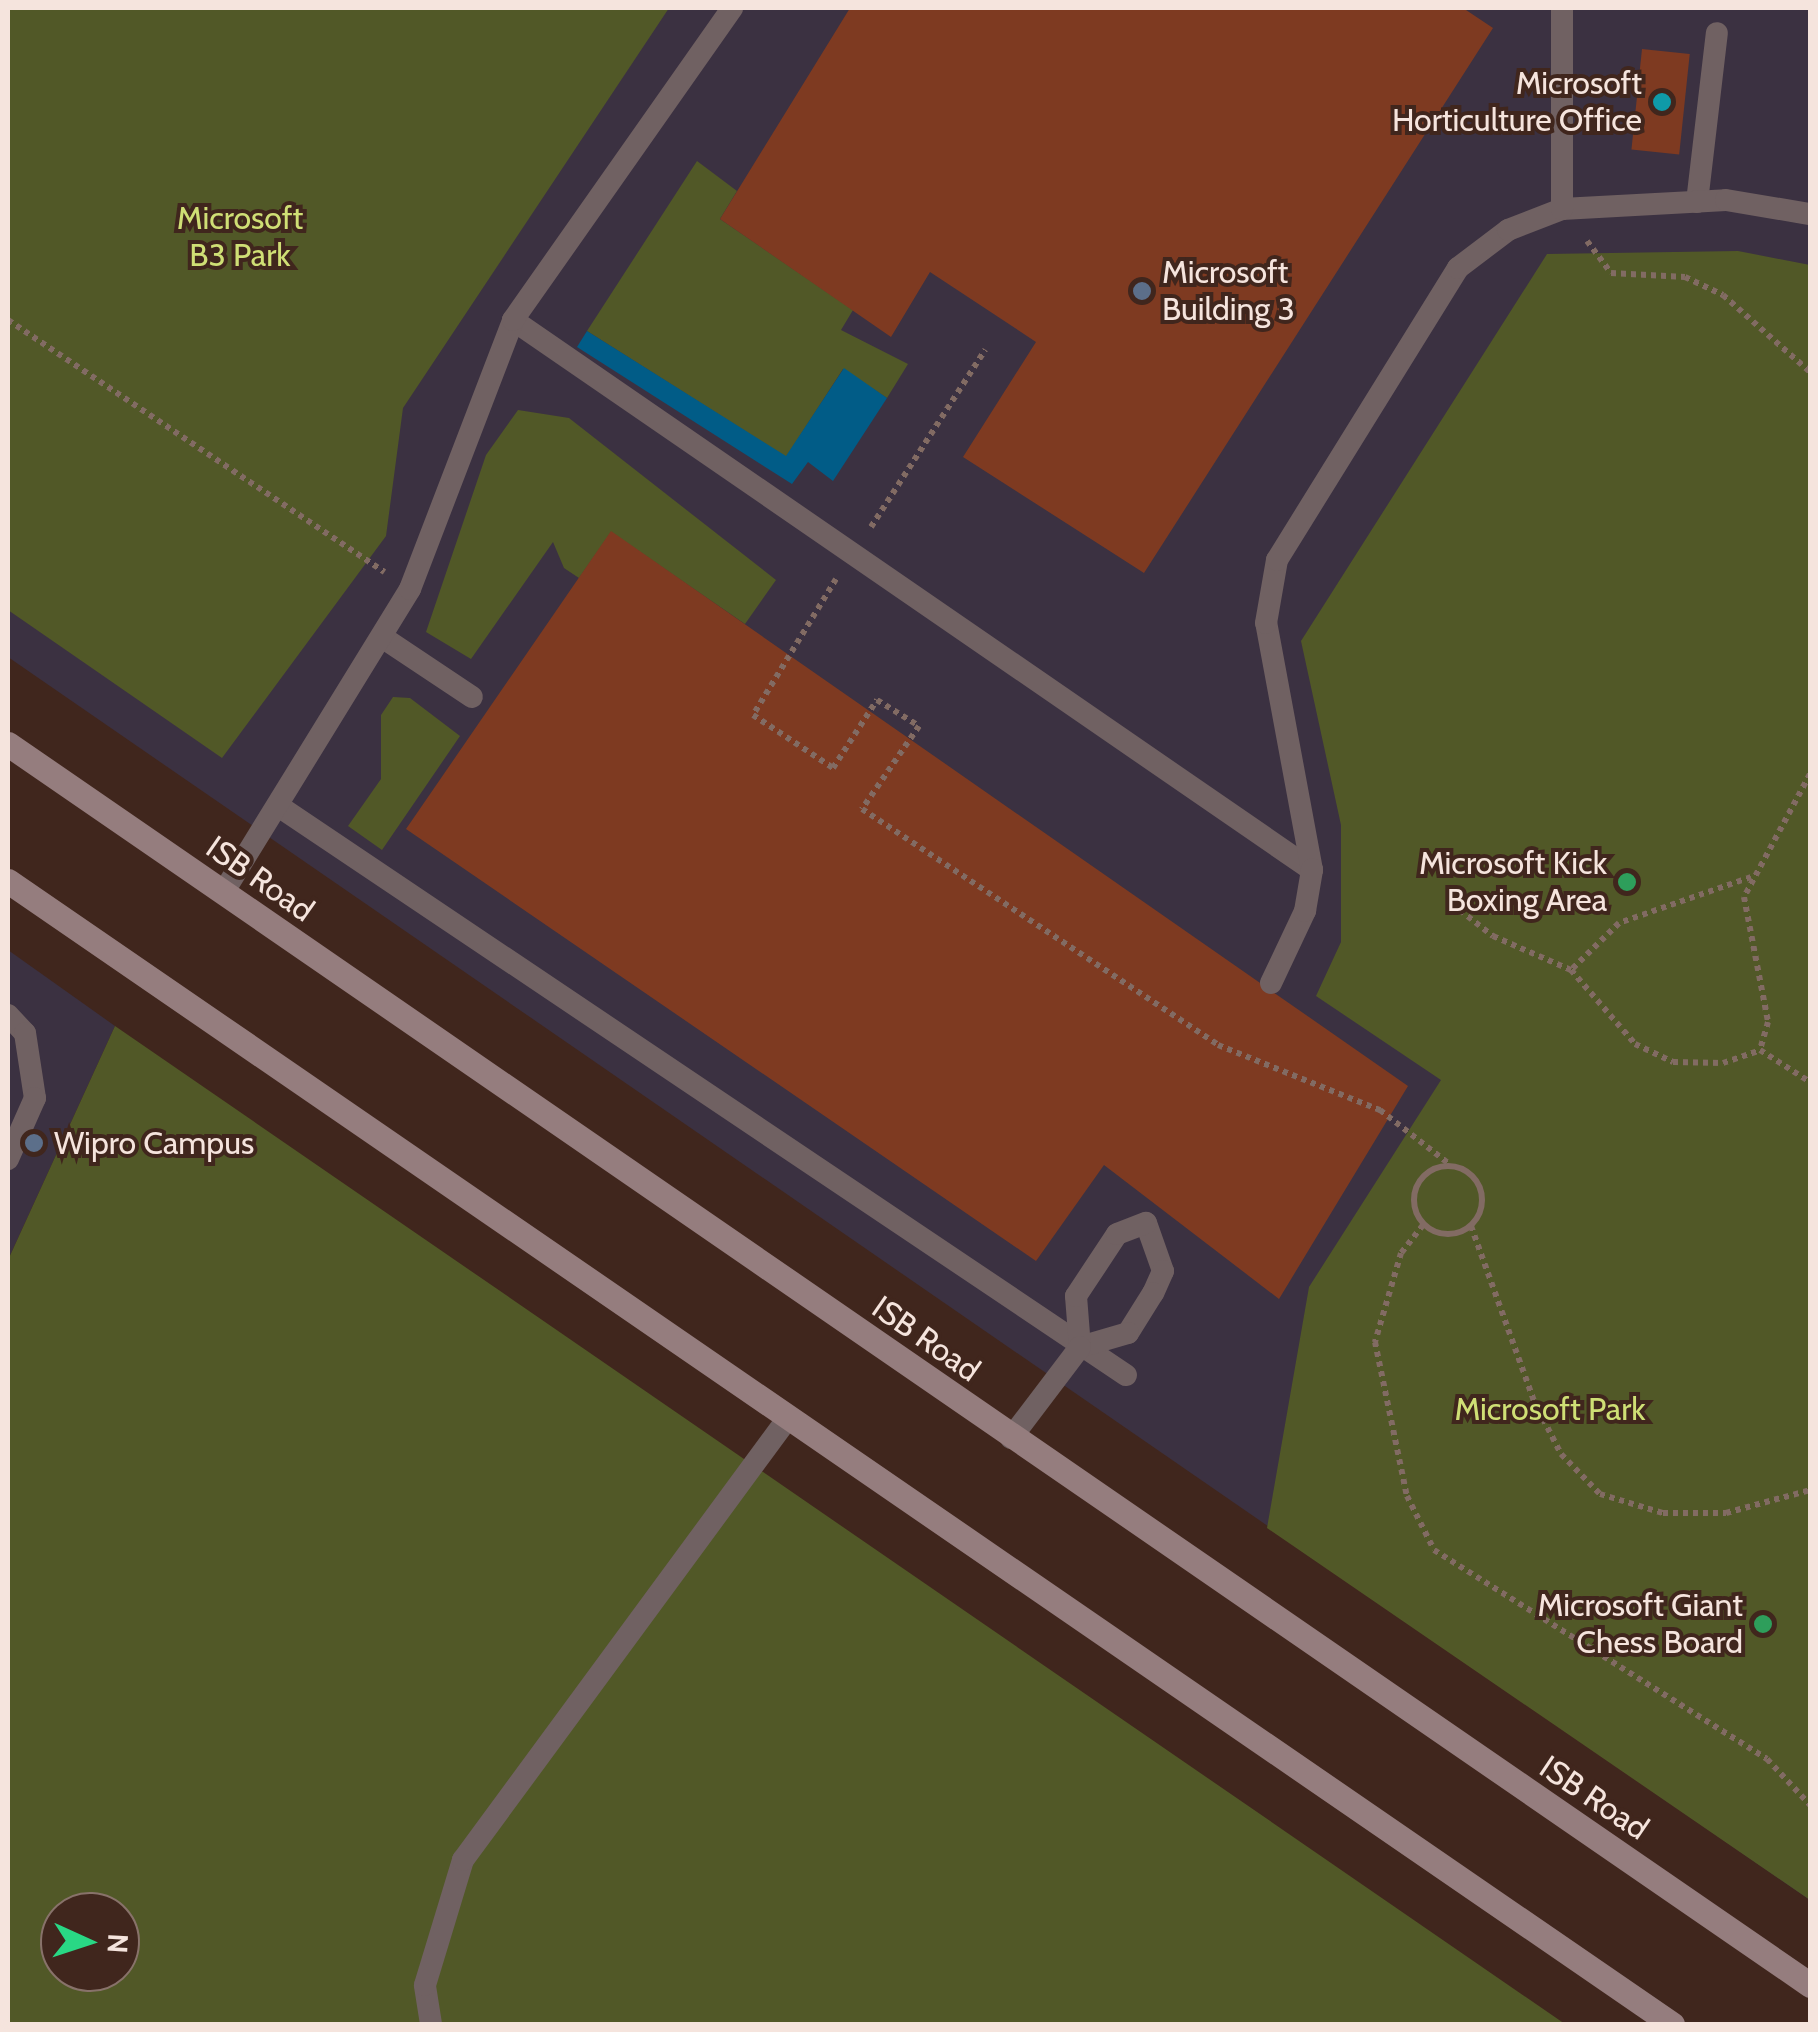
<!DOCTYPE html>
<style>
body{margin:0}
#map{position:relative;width:1818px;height:2032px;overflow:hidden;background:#40261d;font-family:Cabin,sans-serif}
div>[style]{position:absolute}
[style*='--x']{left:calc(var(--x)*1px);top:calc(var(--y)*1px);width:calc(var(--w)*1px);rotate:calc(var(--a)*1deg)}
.commercial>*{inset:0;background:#3b3141}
.green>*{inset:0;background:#515827}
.water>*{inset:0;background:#015c87}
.building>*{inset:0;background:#7e3a21;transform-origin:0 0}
.path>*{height:6px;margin-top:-3px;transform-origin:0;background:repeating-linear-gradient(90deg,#826b63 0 5px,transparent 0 10px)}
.path>.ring{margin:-3px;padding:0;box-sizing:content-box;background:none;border:6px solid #826b63;border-radius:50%}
.service>*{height:22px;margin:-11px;padding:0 11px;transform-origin:11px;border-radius:11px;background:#706162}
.secondary>*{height:25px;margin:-12.5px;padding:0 12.5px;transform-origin:12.5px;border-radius:12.5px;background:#957d7e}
.dots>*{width:28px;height:28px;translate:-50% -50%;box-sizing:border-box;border:5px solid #40261d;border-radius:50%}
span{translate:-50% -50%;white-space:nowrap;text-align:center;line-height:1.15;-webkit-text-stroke:8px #40261d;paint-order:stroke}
.poi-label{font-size:32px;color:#f5e4dd}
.right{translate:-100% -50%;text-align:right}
.left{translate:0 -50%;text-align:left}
.park-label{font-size:32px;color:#cfdf75}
.street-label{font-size:32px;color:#f5e4dd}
.frame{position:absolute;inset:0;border:10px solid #f5e4dd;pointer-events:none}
.north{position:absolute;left:40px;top:1892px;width:100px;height:100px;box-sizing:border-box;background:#40261d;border:2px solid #88726a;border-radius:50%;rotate:93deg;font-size:28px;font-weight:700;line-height:40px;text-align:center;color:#f5e4dd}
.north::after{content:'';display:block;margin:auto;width:35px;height:45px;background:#29d885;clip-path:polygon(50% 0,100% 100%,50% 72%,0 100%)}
</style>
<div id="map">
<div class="commercial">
<i style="clip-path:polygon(8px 8px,1810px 8px,1810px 1900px,8px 657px)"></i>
<i style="clip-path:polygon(8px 950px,115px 1026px,8px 1260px)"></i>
</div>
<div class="green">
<i style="clip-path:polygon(8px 8px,669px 8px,403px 408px,386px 536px,222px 758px,8px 610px)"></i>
<i style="clip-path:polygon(697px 161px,737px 191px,720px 219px,853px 310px,841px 330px,908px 364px,887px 398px,843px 369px,786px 457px,587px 331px)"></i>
<i style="clip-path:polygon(1738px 251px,1810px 265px,1810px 1900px,1267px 1528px,1309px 1287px,1441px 1080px,1316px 996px,1341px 942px,1341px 825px,1301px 641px,1547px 254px)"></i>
<i style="clip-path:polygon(518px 410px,569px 418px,776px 580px,745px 624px,611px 532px,579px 578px,564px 568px,553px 542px,471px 659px,426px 632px,486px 455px)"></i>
<i style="clip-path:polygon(393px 697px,410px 698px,460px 736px,382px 850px,348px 826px,381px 779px,381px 715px)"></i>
<i style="clip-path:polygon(evenodd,115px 1026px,1565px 2024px,8px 2024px,8px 1260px,115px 1026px,60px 1912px,120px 1912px,120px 1972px,60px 1972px,60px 1912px)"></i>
</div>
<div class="water">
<i style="clip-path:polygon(587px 331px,786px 456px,844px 368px,887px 398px,833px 481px,808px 462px,792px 484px,577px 347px)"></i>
</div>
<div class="building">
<i style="clip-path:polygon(850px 8px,1463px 8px,1493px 28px,1144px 573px,963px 457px,1036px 342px,930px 272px,891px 337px,720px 219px)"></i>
<i style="left:1642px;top:49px;width:48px;height:101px;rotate:6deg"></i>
<i style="clip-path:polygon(611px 531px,1408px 1086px,1279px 1299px,1104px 1165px,1036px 1261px,406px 829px)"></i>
</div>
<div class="path">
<i style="--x:1587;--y:241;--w:40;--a:53"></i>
<i style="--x:1611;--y:273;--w:74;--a:3.1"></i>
<i style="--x:1685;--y:277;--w:42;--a:25.3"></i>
<i style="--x:1723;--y:295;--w:116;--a:41.5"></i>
<i style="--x:8;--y:320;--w:453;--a:33.8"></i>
<i style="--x:871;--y:527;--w:211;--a:-57.2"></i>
<i style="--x:836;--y:579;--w:159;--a:121.4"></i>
<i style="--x:753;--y:715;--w:96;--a:33.5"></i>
<i style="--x:833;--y:768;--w:81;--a:-57.1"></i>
<i style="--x:877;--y:700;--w:49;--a:31.8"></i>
<i style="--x:919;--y:726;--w:101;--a:124.5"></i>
<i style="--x:862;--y:809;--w:427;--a:33.5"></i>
<i style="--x:1218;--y:1045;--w:175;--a:21.9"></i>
<i style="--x:1380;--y:1110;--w:88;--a:38"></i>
<i style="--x:1810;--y:774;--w:140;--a:118.2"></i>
<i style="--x:1744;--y:897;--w:127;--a:79.1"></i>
<i style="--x:1768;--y:1022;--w:29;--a:106"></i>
<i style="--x:1760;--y:1050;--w:59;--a:32.6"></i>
<i style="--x:1751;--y:877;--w:140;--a:160.8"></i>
<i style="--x:1619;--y:923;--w:67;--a:135.6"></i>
<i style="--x:1571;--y:970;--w:98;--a:49.1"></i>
<i style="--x:1635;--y:1044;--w:42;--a:25.3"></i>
<i style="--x:1673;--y:1062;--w:50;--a:1.1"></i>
<i style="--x:1723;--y:1063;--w:39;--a:-19"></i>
<i style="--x:1452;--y:904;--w:52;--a:38"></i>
<i style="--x:1493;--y:936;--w:85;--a:23.6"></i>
<i class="ring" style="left:1414px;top:1166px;width:62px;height:62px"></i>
<i style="--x:1423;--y:1225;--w:36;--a:128"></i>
<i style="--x:1401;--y:1253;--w:93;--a:106.3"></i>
<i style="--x:1375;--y:1342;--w:157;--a:78.3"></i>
<i style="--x:1407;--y:1496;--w:60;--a:63.4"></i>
<i style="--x:1434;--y:1550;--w:393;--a:32.1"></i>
<i style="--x:1767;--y:1759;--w:63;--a:46.9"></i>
<i style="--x:1471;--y:1226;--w:186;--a:70.2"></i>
<i style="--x:1534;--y:1401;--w:59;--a:63"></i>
<i style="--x:1561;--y:1454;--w:56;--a:45.7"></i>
<i style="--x:1600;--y:1494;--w:66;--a:16.8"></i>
<i style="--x:1663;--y:1513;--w:63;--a:0"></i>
<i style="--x:1726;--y:1513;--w:87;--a:-15.3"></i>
</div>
<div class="service">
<i style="--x:1697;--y:202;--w:170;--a:-83.3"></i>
<i style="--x:1562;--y:209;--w:164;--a:-3.1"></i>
<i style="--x:1726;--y:200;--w:85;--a:9.5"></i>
<i style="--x:513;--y:320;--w:970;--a:34.54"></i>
<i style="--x:1312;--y:870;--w:251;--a:-100.5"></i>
<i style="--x:1266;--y:623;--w:64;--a:-80.1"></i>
<i style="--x:1277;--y:560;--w:344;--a:-58.2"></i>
<i style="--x:1458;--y:268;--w:63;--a:-37.2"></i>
<i style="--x:1508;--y:230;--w:58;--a:-21.3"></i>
<i style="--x:1562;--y:209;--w:201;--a:-90"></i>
<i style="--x:382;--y:637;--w:108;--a:33.7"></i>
<i style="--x:280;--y:807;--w:1019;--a:33.88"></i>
<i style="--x:223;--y:893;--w:357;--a:-58.4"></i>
<i style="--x:410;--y:589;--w:288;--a:-69"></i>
<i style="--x:513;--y:320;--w:381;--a:-54.9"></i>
<i style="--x:1271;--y:983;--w:80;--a:-64.7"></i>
<i style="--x:1305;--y:911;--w:42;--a:-80.3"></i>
<i style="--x:8;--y:1015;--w:25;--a:47"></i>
<i style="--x:25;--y:1033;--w:66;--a:81.3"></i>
<i style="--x:35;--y:1098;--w:67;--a:113.9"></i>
<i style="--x:1146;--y:1223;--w:51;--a:70.5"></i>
<i style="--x:1163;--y:1271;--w:24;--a:114"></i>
<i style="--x:1153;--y:1293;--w:47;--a:122"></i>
<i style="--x:1128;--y:1333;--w:50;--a:163.7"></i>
<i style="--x:1080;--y:1347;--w:51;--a:-94.5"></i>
<i style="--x:1076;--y:1296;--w:74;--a:-56.5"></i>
<i style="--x:1117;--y:1234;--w:31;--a:-21"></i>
<i style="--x:1011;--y:1438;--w:114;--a:-52.8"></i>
<i style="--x:431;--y:2024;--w:39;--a:-99"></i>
<i style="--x:425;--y:1985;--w:131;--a:-73.1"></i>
<i style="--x:463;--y:1860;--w:544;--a:-53.68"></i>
</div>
<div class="secondary">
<i style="--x:8;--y:744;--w:2188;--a:34.55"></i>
<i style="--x:8;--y:881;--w:2019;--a:34.49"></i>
</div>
<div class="dots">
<i style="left:1662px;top:102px;background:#0f9aa8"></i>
<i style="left:1142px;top:291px;background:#5c6f8a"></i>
<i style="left:1627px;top:882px;background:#2e9e5b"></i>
<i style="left:34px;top:1143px;background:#5c6f8a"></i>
<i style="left:1763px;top:1624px;background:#2e9e5b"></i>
</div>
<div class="poi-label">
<span class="right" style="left:1642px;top:102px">Microsoft<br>Horticulture Office</span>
<span class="left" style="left:1162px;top:291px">Microsoft<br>Building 3</span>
<span class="right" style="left:1607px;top:882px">Microsoft Kick<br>Boxing Area</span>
<span class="left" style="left:54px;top:1143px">Wipro Campus</span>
<span class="right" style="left:1743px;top:1624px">Microsoft Giant<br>Chess Board</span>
</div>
<div class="park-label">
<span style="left:240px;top:237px">Microsoft<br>B3 Park</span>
<span style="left:1550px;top:1409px">Microsoft Park</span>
</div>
<div class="street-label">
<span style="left:260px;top:879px;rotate:35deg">ISB Road</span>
<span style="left:926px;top:1339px;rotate:35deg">ISB Road</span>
<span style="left:1594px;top:1798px;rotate:34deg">ISB Road</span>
</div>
<div class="frame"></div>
<div class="north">N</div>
</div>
